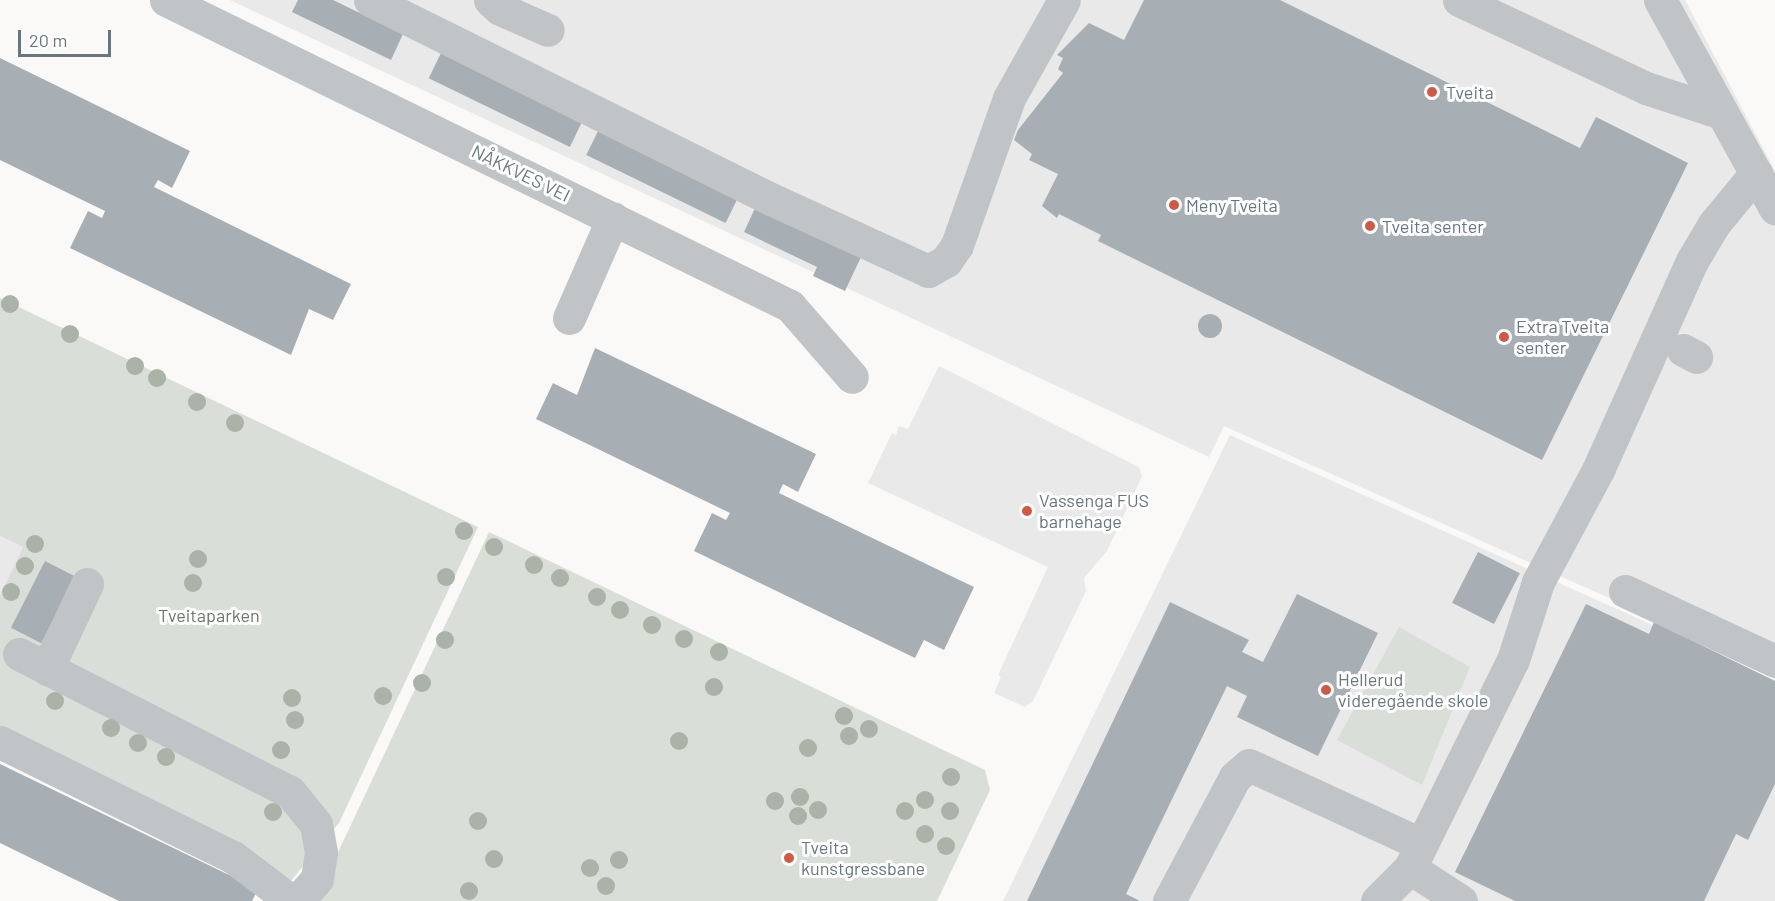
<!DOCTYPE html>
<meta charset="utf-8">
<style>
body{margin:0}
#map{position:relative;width:1775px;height:901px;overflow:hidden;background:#faf9f8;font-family:Barlow,sans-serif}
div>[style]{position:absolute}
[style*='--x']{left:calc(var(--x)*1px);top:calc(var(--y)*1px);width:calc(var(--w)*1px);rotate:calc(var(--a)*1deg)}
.built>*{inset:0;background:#e8e9e8}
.green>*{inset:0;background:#daded8}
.building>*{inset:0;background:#a8afb4;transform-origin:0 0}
.round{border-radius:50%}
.minor>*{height:33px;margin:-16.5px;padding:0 16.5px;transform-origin:16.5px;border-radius:16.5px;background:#c0c4c7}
.trees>*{width:18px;height:18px;margin:-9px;border-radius:50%;background:#abb2a8}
.dots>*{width:16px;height:16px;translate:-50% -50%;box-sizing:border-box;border:3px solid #fff;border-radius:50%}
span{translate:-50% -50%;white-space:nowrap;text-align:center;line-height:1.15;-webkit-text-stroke:6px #fff;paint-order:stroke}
.poi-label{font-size:18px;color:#68777f}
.left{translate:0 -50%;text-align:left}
.street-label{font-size:18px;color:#68777f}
.park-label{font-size:18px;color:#6b7866}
.scale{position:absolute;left:18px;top:30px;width:93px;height:27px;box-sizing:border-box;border:3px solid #68777f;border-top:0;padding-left:8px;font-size:18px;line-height:21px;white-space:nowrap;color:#68777f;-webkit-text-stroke:4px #fff;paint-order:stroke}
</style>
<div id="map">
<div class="built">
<i style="clip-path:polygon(230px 0,1685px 0,1775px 171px,1775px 672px,1224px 426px,1209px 457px)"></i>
<i style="clip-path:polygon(939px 366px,1139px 467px,1142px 476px,1107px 551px,1084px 578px,1086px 591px,1033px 701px,1025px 707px,994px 693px,1001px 677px,998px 675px,1048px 567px,868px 483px,892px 433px,896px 435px,899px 426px,908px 429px)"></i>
<i style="clip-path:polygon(1230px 435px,1775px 680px,1775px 901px,1003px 901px)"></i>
<i style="clip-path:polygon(0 536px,23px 547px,0 598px)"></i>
</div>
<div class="green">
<i style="clip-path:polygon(0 298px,478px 527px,339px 823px,290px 882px,0 726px,0 596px,23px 547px,0 536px)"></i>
<i style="clip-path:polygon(489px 532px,985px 770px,990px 790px,937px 901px,315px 901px)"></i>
<i style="clip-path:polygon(1399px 627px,1470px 667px,1422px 785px,1337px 740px)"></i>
</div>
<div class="building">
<i style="clip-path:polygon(298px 0,333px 0,403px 34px,391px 60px,292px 12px)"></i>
<i style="clip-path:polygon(1144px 0,1280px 0,1580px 148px,1596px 117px,1688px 163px,1542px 460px,1098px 241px,1101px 235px,1059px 214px,1057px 218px,1042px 206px,1058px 174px,1029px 160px,1032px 154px,1014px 140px,1018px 130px,1063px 73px,1058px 69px,1063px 58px,1057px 55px,1089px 23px,1124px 40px)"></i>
<i style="left:441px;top:53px;width:157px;height:28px;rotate:26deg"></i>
<i style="clip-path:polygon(0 58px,190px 151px,172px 188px,158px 180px,154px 187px,351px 284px,333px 320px,309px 309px,291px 355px,70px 248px,88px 211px,102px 218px,105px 211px,0 160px)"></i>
<i style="left:599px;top:129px;width:155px;height:29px;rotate:26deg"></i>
<i style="clip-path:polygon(756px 206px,861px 257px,845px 291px,813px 276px,817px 267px,744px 232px)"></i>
<i class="round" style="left:1198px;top:314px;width:24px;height:24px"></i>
<i style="clip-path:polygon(595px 348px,816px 454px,798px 492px,783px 484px,779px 493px,974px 587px,944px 650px,924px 640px,915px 658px,694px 551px,712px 513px,726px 520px,730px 513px,536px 419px,553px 383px,577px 395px)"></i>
<i style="left:1478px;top:552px;width:47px;height:57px;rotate:27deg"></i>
<i style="left:45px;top:561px;width:34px;height:75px;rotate:27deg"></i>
<i style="clip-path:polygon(1297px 594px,1378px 633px,1318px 756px,1237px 717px,1247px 696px,1227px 686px,1126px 894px,1140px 901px,1027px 901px,1170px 602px,1249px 640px,1242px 652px,1263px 662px)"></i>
<i style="clip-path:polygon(1586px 604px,1649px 634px,1654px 622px,1775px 681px,1775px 784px,1748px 840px,1736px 834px,1704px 901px,1515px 901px,1455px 872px)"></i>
<i style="clip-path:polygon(0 764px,258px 889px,252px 901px,119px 901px,0 843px)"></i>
</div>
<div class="minor">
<i style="--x:166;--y:0;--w:695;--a:26.12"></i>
<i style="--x:790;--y:306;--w:94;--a:48.9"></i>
<i style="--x:370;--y:0;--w:448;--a:26.4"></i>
<i style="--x:771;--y:199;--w:173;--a:24.6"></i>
<i style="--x:928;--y:271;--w:21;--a:-29"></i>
<i style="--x:946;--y:261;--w:19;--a:-55"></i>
<i style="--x:957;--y:245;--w:156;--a:-70.5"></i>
<i style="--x:1009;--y:98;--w:112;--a:-60.7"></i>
<i style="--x:490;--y:0;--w:13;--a:42"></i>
<i style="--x:500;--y:9;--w:52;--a:23.6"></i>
<i style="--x:1459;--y:0;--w:207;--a:25.2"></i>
<i style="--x:1646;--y:88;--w:80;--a:18.2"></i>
<i style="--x:1660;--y:0;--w:238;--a:61.1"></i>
<i style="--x:569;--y:318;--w:109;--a:-66.3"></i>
<i style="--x:1683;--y:350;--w:15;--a:28"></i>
<i style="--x:1625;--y:591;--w:166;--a:25"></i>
<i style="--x:19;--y:654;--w:304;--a:27"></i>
<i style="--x:290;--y:792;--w:41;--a:50.9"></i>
<i style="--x:316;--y:824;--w:29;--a:80"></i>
<i style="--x:321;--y:853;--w:26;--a:99"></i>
<i style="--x:317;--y:879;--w:30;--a:132"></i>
<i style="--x:47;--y:669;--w:94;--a:-64.8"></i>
<i style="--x:0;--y:742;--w:260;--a:26.3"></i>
<i style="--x:233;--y:857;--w:73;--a:37.2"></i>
<i style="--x:1169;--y:901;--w:140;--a:-62"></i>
<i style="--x:1235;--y:777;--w:18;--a:-41"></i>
<i style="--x:1249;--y:765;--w:189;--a:24.7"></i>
<i style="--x:1377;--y:901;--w:47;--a:-45"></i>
<i style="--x:1461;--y:901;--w:61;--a:-147.1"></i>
<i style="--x:1410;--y:868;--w:232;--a:-63.7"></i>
<i style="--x:1513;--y:660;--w:82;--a:-72.2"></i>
<i style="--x:1538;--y:582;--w:127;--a:-61.8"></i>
<i style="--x:1598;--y:470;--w:229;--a:-65.8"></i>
<i style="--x:1692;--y:261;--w:43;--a:-59.3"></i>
<i style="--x:1714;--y:224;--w:66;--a:-50.5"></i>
</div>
<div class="trees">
<i style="left:10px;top:304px"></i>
<i style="left:70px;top:334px"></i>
<i style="left:135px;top:366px"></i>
<i style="left:157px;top:378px"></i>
<i style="left:197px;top:402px"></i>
<i style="left:235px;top:423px"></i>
<i style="left:464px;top:531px"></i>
<i style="left:35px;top:544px"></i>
<i style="left:494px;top:547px"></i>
<i style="left:198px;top:559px"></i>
<i style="left:534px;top:565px"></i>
<i style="left:25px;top:566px"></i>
<i style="left:446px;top:577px"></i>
<i style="left:560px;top:578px"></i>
<i style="left:193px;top:583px"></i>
<i style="left:11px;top:592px"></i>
<i style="left:597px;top:597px"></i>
<i style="left:620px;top:610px"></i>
<i style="left:652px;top:625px"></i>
<i style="left:684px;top:639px"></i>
<i style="left:445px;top:640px"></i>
<i style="left:719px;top:652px"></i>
<i style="left:422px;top:683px"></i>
<i style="left:714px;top:687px"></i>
<i style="left:383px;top:696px"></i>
<i style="left:292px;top:698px"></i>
<i style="left:55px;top:701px"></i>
<i style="left:844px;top:716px"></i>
<i style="left:295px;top:720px"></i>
<i style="left:111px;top:728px"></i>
<i style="left:869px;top:729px"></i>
<i style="left:849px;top:736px"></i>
<i style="left:679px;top:741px"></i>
<i style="left:138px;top:743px"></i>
<i style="left:808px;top:748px"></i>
<i style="left:281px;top:750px"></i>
<i style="left:166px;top:757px"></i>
<i style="left:951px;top:777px"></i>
<i style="left:800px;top:797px"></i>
<i style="left:925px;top:800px"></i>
<i style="left:775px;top:801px"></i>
<i style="left:818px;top:810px"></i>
<i style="left:905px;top:811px"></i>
<i style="left:950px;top:811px"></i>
<i style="left:273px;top:812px"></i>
<i style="left:798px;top:816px"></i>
<i style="left:478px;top:821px"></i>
<i style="left:925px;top:834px"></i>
<i style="left:946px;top:846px"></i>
<i style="left:494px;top:859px"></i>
<i style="left:619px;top:860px"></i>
<i style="left:590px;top:868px"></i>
<i style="left:606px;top:886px"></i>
<i style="left:469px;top:891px"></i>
</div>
<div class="dots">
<i style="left:1432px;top:92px;background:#cf5943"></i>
<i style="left:1174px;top:205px;background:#cf5943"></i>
<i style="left:1370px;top:226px;background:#cf5943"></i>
<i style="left:1504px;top:337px;background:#cf5943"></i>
<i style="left:1027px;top:511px;background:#cf5943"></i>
<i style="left:1326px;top:690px;background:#cf5943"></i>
<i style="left:789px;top:858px;background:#cf5943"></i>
</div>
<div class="poi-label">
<span class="left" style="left:1446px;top:92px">Tveita</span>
<span class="left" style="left:1186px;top:205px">Meny Tveita</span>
<span class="left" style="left:1382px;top:226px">Tveita senter</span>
<span class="left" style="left:1516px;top:337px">Extra Tveita<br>senter</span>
<span class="left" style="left:1039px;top:511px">Vassenga FUS<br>barnehage</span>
<span class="left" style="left:1338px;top:690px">Hellerud<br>videregående skole</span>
<span class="left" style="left:801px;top:858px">Tveita<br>kunstgressbane</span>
</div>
<div class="street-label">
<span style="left:521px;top:173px;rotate:26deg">NÅKKVES VEI</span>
</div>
<div class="park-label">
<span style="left:209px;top:615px">Tveitaparken</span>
</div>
<div class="scale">20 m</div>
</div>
